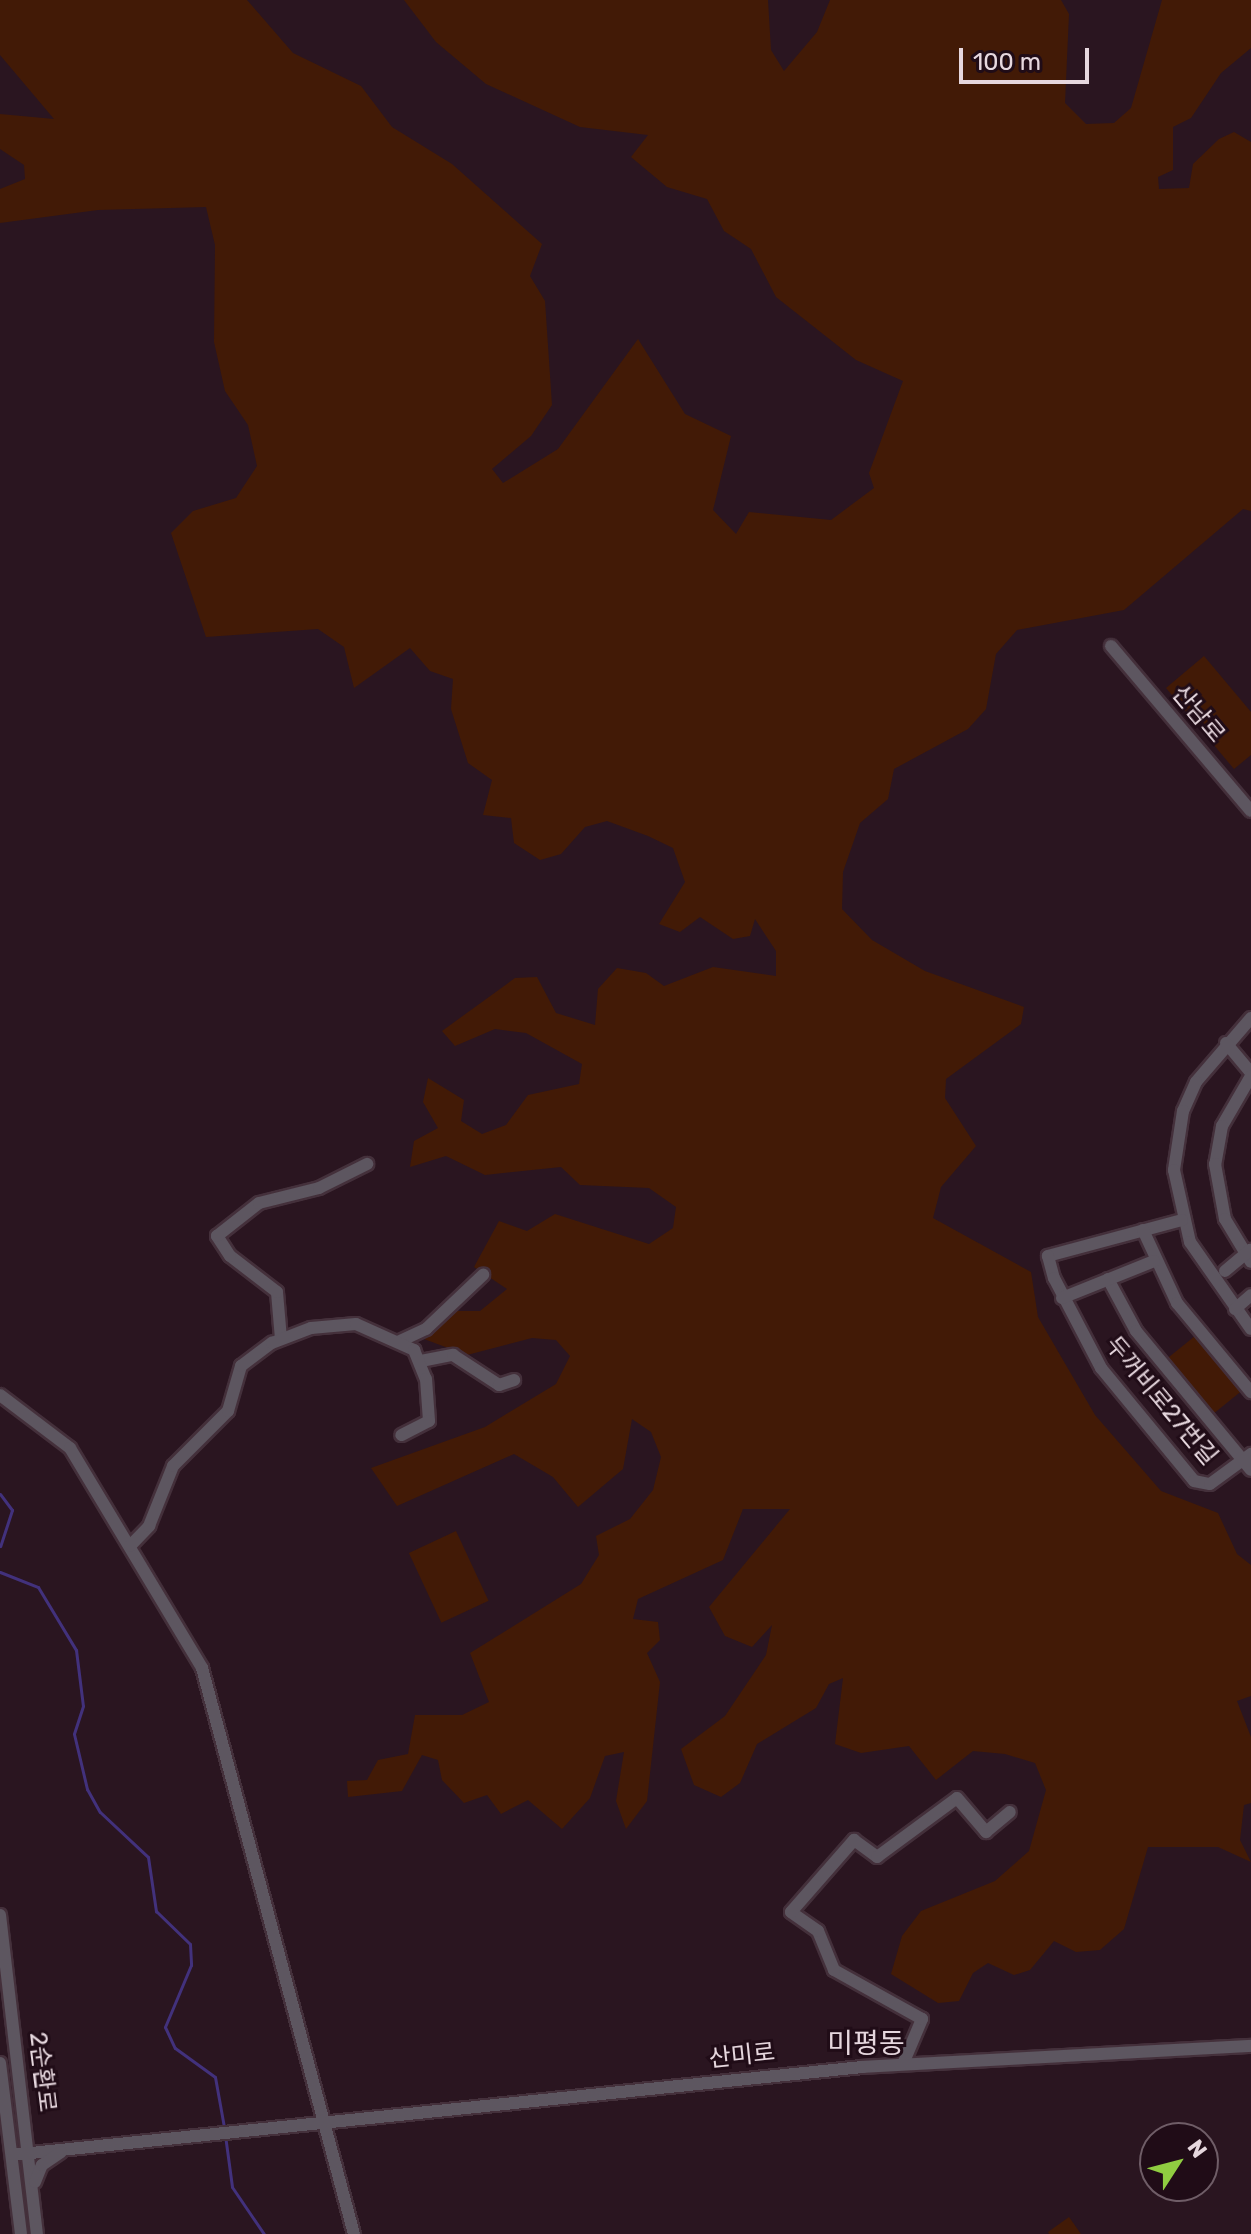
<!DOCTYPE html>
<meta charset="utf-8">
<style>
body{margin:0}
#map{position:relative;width:1251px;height:2234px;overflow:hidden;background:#2a1520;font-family:Rubik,"Noto Sans KR",sans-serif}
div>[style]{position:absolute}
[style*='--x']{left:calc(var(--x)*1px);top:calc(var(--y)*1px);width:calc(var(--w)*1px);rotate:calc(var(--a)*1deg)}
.green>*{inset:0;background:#421a06;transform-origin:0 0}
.stream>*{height:3px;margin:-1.5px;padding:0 1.5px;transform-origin:1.5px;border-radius:1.5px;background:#42317c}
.roads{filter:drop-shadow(2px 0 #44303b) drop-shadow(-2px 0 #44303b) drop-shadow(0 2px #44303b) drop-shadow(0 -2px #44303b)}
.minor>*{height:12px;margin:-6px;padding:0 6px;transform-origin:6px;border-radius:6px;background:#5d5660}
span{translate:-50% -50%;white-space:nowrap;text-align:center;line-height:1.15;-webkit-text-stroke:6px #200c17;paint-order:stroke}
.street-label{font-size:24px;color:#e6d7de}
.quarter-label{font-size:28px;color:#e6d7de}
.north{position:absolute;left:1139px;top:2122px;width:80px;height:80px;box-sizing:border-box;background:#200c17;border:2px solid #6f5d67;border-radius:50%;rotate:54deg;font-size:22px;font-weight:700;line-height:32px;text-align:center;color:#e6d7de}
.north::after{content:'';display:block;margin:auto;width:28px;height:36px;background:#90cd41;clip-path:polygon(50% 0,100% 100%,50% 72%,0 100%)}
.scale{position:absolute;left:959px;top:48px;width:130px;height:36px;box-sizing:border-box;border:4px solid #e6d7de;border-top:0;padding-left:10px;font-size:24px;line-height:28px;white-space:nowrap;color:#e6d7de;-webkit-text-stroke:6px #200c17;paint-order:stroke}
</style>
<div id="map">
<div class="green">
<i style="clip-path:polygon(0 0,247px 0,293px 53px,361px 86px,392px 127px,452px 164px,542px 244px,530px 276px,545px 301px,552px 405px,531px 436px,492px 469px,503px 483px,558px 449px,638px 339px,685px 414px,731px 436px,713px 510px,736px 534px,749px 512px,831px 520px,874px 488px,869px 473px,903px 381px,856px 360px,776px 297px,751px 249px,724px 231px,707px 199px,667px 187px,631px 157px,648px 135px,580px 127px,486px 84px,436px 42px,404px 0,768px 0,771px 50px,784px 71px,817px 32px,830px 0,1061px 0,1069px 14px,1065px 103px,1086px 124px,1114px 123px,1131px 108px,1162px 0,1251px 0,1251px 48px,1221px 73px,1191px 118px,1173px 127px,1173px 170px,1158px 177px,1159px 189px,1189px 188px,1193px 164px,1219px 139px,1234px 132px,1251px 142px,1251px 511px,1243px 509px,1124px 610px,1017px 630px,996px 654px,986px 709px,968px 729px,894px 769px,888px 799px,860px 823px,843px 872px,842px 909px,872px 940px,925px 971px,1024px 1007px,1021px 1024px,946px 1079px,945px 1098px,976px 1146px,941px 1187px,933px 1218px,1031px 1272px,1038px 1317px,1095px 1415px,1161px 1491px,1218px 1513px,1237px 1554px,1251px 1565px,1251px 1696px,1237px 1701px,1251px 1737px,1251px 1803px,1244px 1805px,1240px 1840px,1251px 1862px,1218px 1847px,1148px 1847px,1124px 1929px,1100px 1950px,1076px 1952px,1054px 1941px,1030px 1970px,1014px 1975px,988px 1963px,973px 1973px,959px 2001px,938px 2003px,891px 1974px,902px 1936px,921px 1911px,995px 1881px,1029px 1851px,1046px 1790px,1035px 1763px,1005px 1754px,973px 1751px,936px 1780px,909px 1746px,861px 1753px,835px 1744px,843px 1678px,829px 1684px,816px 1708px,757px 1744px,740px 1783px,721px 1797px,694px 1785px,681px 1749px,725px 1716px,766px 1655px,772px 1625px,752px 1647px,725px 1636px,709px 1607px,790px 1509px,743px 1509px,723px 1560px,638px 1599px,633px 1619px,658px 1622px,660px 1640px,647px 1653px,660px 1682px,647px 1801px,626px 1829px,616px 1801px,624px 1752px,605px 1756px,590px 1798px,562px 1829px,528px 1800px,501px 1814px,487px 1795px,464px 1803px,442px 1780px,438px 1760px,422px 1755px,402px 1791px,348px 1797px,347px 1781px,367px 1780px,378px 1760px,408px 1754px,415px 1715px,462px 1715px,489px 1702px,470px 1653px,581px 1584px,599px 1555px,596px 1536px,630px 1519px,653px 1490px,661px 1457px,651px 1432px,632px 1419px,623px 1469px,578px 1507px,553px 1477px,514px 1454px,397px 1506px,371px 1468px,485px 1427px,556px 1384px,570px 1356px,556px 1340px,532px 1338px,467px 1355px,424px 1339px,450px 1311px,480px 1311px,507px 1289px,474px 1267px,499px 1221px,527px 1231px,555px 1214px,649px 1244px,673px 1228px,676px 1207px,649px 1188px,580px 1185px,561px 1167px,485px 1175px,446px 1156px,410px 1167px,414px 1141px,438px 1128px,423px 1102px,428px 1078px,464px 1100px,461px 1121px,482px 1134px,506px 1125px,528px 1095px,579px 1084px,582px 1064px,526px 1033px,495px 1029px,455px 1046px,442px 1031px,515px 978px,537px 977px,556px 1013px,595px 1025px,598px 989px,617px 968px,646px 973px,664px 986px,713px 967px,776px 976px,776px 951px,755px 919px,750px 936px,733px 939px,700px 917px,680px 932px,659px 924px,685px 882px,673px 848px,648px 836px,607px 821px,585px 827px,561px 854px,540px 860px,514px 843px,511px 818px,483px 815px,492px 780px,468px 763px,451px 709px,453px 679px,430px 671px,410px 648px,354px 688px,344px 647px,318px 629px,206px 637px,171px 533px,193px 511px,236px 498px,257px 466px,248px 425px,225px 391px,214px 342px,215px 245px,206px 207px,98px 210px,0 223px,0 189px,25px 179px,24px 165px,0 149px,0 114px,54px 119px,0 55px)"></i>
<i style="clip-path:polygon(1204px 656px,1251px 712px,1251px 755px,1234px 769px,1166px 688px)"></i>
<i style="left:1195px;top:1336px;width:72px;height:39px;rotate:51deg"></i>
<i style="left:456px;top:1531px;width:77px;height:52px;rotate:65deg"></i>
<i style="clip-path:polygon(1069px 2217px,1081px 2234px,1049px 2234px,1048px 2232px)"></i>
</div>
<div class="stream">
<i style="--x:0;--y:1494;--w:20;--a:53"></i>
<i style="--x:12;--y:1510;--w:38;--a:108"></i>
<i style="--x:0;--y:1572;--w:41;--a:21.5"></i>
<i style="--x:38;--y:1587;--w:74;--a:58.9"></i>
<i style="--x:76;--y:1650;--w:56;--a:82.9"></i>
<i style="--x:83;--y:1706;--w:29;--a:108"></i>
<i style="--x:74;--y:1734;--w:57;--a:76.7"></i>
<i style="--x:87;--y:1789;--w:26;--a:61"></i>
<i style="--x:100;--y:1812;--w:66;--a:43.2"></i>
<i style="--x:148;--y:1857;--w:55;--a:81.6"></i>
<i style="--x:156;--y:1911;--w:47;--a:44.1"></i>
<i style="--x:190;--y:1944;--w:21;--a:87"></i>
<i style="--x:191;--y:1965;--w:67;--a:112.8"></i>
<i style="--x:165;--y:2027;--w:23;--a:65"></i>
<i style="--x:175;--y:2048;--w:49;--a:35.9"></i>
<i style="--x:215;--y:2077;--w:51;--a:79.8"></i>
<i style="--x:225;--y:2135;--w:52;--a:82.3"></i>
<i style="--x:232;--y:2187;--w:57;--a:55.8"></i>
</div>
<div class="roads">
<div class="minor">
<i style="--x:1111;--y:646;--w:216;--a:49.7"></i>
<i style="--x:1251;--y:1018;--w:84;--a:130.7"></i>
<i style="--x:1196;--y:1082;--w:32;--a:114"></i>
<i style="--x:1183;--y:1111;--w:60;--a:98.7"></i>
<i style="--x:1174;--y:1170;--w:74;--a:77.5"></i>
<i style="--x:1190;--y:1242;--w:106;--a:55"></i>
<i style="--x:1226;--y:1043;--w:39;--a:50"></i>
<i style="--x:1251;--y:1076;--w:58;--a:120.1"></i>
<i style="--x:1222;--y:1126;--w:39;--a:100"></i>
<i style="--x:1215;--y:1164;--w:56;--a:79.7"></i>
<i style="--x:1225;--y:1219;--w:50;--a:58.8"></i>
<i style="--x:1182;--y:1220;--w:139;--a:165"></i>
<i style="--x:1048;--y:1256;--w:23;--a:75"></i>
<i style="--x:1054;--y:1278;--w:102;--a:62.4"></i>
<i style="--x:1101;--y:1368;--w:146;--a:50.5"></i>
<i style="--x:1194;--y:1481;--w:16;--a:11"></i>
<i style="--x:1210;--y:1484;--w:51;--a:-36.2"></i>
<i style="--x:1143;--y:1230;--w:81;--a:65"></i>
<i style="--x:1177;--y:1303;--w:116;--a:50.3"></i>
<i style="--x:1225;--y:1271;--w:33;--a:-40"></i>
<i style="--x:1108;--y:1279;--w:59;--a:61.7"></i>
<i style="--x:1136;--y:1331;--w:180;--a:50.4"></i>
<i style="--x:1062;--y:1298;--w:99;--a:-21.9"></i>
<i style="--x:1235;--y:1309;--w:21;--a:-41"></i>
<i style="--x:281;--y:1339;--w:47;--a:-94.9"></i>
<i style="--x:277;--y:1292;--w:59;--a:-142.5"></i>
<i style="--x:230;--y:1256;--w:24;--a:-123"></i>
<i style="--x:217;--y:1236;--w:53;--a:-38.2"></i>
<i style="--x:259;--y:1203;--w:62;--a:-14"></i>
<i style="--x:319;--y:1188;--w:54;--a:-26.6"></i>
<i style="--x:398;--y:1342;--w:31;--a:-25"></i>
<i style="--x:426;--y:1329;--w:79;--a:-43.5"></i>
<i style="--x:421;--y:1361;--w:33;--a:-11"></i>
<i style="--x:453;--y:1355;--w:55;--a:33.1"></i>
<i style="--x:499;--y:1385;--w:16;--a:-18"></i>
<i style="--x:0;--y:1395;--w:88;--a:37.1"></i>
<i style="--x:70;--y:1448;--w:257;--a:59"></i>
<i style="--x:202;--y:1668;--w:586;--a:74.97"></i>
<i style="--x:130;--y:1546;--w:28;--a:-46"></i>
<i style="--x:149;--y:1526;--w:65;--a:-68.2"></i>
<i style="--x:173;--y:1466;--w:78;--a:-45"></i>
<i style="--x:228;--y:1411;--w:47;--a:-73.9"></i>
<i style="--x:241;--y:1366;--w:39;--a:-37"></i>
<i style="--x:272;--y:1343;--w:42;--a:-21"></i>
<i style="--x:311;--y:1328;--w:45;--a:-5.1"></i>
<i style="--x:356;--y:1324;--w:64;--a:24.1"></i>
<i style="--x:414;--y:1350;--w:31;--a:68"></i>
<i style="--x:426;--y:1379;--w:42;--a:85.9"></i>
<i style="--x:429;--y:1421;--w:31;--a:153"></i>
<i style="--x:0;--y:1915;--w:321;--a:83.4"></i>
<i style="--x:0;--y:2063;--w:172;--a:83"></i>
<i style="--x:903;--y:2064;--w:49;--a:-67.1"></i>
<i style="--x:922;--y:2019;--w:101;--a:-150.9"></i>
<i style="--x:834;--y:1970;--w:42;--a:-112.3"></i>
<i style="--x:818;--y:1931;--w:33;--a:-145"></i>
<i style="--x:791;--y:1912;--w:96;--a:-48.8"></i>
<i style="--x:854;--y:1840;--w:29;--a:36"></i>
<i style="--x:877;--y:1857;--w:99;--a:-36.4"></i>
<i style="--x:957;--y:1798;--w:45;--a:49.5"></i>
<i style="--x:986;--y:1832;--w:31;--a:-40"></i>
<i style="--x:12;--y:2155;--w:855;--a:-5.91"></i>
<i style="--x:862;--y:2067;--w:390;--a:-3.1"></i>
<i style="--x:35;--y:2182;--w:18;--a:-68"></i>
<i style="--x:42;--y:2165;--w:23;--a:-34"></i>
</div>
</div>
<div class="street-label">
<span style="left:1198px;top:714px;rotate:50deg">산남로</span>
<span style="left:1161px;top:1401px;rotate:50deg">두꺼비로27번길</span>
<span style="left:742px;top:2056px;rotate:-6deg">산미로</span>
<span style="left:42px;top:2072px;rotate:83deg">2순환로</span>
</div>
<div class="quarter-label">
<span style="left:866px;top:2044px">미평동</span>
</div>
<div class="north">N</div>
<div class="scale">100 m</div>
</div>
